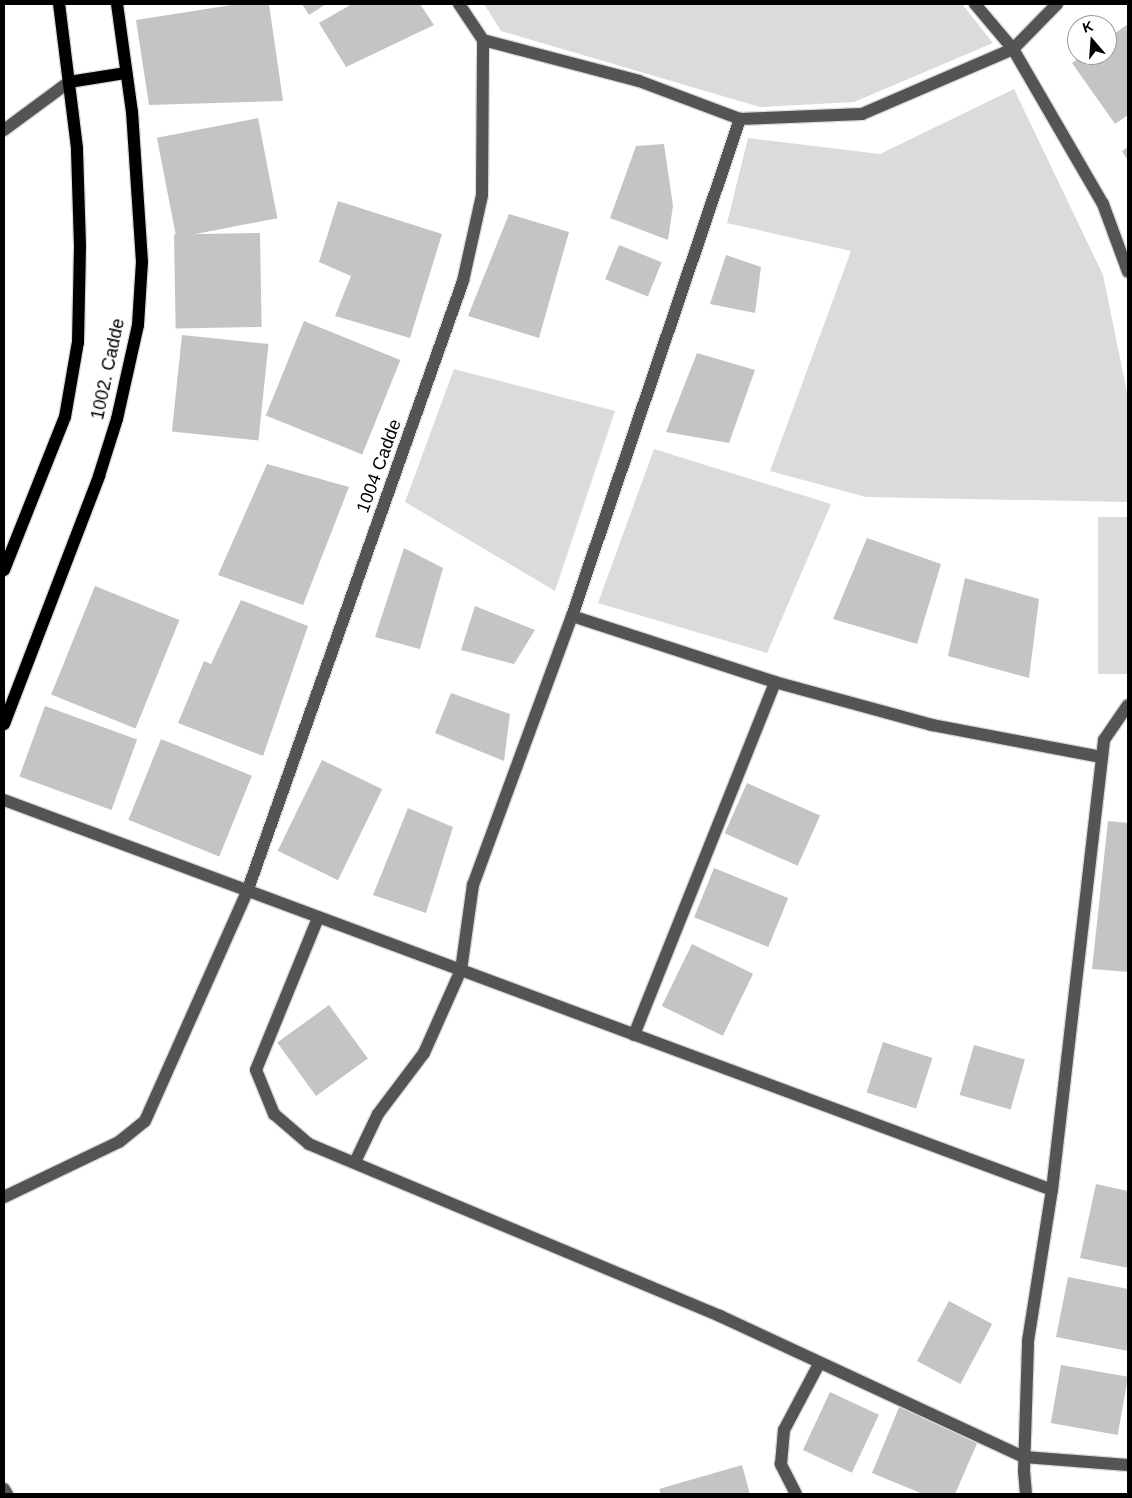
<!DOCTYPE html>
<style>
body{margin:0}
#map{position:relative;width:1132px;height:1498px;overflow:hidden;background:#fff;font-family:Helvetica,sans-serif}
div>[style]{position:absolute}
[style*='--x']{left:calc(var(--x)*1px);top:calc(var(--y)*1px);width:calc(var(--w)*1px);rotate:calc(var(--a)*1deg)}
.green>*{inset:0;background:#dbdbdb;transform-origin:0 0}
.building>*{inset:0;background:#c4c4c4;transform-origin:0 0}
.roads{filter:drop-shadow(1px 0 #dbdbdb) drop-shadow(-1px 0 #dbdbdb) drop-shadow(0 1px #dbdbdb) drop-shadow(0 -1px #dbdbdb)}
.minor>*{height:12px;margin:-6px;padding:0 6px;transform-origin:6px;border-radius:6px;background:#545454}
.major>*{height:12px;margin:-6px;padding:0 6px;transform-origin:6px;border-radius:6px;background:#000}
span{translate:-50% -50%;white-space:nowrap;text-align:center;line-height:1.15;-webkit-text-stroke:5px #fff;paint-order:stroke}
.street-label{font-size:18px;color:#000}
.frame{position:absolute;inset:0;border:5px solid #000;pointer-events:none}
.north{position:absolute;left:1067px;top:15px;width:50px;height:50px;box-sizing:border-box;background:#fff;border:1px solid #999;border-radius:50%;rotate:342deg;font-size:14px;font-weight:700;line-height:20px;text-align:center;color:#000}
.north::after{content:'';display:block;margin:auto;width:18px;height:22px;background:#000;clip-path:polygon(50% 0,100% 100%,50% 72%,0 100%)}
</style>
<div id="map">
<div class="green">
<i style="clip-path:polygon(484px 4px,962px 4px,993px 43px,854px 102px,760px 107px,501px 31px)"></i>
<i style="clip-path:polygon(1014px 89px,1103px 275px,1128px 397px,1128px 502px,866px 497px,770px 471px,851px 251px,727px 223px,748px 138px,880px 154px)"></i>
<i style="clip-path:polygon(454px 369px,615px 411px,555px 591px,405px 502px)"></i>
<i style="clip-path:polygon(654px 449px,831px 504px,767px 653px,598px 603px)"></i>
<i style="left:1128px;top:517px;width:157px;height:30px;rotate:90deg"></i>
</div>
<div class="building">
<i style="clip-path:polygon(238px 4px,269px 4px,283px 101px,149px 105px,136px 20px)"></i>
<i style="clip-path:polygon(302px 4px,326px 4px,309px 15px)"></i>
<i style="clip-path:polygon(352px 4px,420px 4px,434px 25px,346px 67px,319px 23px)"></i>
<i style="clip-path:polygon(1128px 24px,1128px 115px,1115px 124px,1072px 63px,1084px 55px,1107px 55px,1107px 39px)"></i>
<i style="left:258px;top:118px;width:102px;height:103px;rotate:79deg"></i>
<i style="clip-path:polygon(664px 144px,673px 206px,668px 240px,610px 218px,636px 146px)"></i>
<i style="clip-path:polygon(1128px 147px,1128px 161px,1122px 151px)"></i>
<i style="clip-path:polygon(338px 201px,442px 234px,410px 338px,335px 316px,351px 276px,319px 262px)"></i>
<i style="clip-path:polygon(509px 214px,569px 232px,539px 338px,468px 316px)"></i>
<i style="left:260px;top:233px;width:94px;height:86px;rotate:89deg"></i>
<i style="left:619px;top:245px;width:46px;height:37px;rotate:22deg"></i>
<i style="clip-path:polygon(726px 255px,761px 267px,755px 313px,710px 304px)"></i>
<i style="left:304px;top:321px;width:104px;height:102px;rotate:22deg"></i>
<i style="left:182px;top:335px;width:87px;height:97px;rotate:6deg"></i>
<i style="clip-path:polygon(697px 353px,755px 370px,729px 443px,666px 432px)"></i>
<i style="clip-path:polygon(267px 464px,349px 487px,303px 605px,218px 575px)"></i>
<i style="clip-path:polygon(867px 538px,941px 564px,917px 644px,833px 619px)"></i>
<i style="clip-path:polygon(404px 548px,443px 568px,420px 649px,375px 637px)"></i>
<i style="clip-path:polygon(965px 578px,1039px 599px,1029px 678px,948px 656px)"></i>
<i style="left:95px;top:586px;width:91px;height:117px;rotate:22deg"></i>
<i style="clip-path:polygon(241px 600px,308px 626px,263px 756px,178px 723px,204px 661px,211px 664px)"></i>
<i style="clip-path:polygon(475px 606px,535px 630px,514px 664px,461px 650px)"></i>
<i style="clip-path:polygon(451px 693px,510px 714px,504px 761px,435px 733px)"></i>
<i style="left:45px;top:706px;width:98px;height:75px;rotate:20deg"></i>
<i style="left:161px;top:739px;width:98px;height:87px;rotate:22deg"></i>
<i style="left:322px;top:760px;width:67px;height:101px;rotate:26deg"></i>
<i style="left:747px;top:783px;width:80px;height:55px;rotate:24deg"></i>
<i style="clip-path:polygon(408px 808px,453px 827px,426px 913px,373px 895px)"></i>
<i style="clip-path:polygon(1108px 821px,1128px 823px,1128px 972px,1092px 969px)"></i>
<i style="left:714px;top:868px;width:80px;height:53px;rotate:22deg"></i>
<i style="left:692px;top:944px;width:68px;height:69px;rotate:26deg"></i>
<i style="left:329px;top:1005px;width:66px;height:64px;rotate:54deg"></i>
<i style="left:883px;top:1042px;width:52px;height:53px;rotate:18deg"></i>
<i style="left:974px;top:1045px;width:53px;height:52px;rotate:16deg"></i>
<i style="clip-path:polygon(1096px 1184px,1128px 1191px,1128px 1268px,1080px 1258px)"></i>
<i style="clip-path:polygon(1068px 1277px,1128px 1289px,1128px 1351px,1056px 1337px)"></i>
<i style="left:949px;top:1301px;width:49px;height:68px;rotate:28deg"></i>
<i style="left:1061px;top:1365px;width:68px;height:59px;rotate:10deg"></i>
<i style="left:830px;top:1392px;width:54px;height:64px;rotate:25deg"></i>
<i style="clip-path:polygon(900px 1405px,979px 1439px,955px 1494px,923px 1494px,872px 1473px)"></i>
<i style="clip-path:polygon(742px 1465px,750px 1494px,661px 1494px,659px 1489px)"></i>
</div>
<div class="roads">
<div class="minor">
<i style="--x:459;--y:4;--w:43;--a:56.3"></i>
<i style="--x:483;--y:40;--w:161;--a:14.7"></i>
<i style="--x:639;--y:81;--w:108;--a:20.6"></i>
<i style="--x:740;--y:119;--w:122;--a:-2.3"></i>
<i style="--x:862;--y:114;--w:164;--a:-23.3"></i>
<i style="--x:1013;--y:49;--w:63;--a:-45.6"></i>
<i style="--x:975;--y:4;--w:59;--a:49.8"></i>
<i style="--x:1013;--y:49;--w:179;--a:59.9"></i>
<i style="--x:1103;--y:204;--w:72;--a:69.8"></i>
<i style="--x:4;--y:130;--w:81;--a:-36.4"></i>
<i style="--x:572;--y:616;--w:213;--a:18"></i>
<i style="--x:775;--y:682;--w:163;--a:15.3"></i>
<i style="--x:932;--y:725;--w:173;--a:10.7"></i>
<i style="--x:4;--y:800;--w:1118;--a:20.41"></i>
<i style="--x:318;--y:918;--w:164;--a:112.2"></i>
<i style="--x:256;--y:1070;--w:48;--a:67.8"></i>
<i style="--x:274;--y:1114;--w:46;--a:40.6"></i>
<i style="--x:309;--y:1144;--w:446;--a:22.7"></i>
<i style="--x:720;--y:1316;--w:335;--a:24.9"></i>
<i style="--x:1024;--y:1457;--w:104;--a:4.4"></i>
<i style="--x:634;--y:1035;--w:380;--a:-68.2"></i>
<i style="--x:355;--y:1162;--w:53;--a:-64.4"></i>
<i style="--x:378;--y:1114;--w:76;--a:-53"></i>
<i style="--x:424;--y:1053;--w:91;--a:-66"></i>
<i style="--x:461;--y:970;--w:86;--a:-82"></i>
<i style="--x:473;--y:885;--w:287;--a:-69.8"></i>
<i style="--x:572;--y:616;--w:525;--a:-71.32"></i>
<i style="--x:4;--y:1197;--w:127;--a:-25.6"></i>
<i style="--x:119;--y:1142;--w:33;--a:-39"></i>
<i style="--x:145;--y:1121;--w:251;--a:-66"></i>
<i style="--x:247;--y:892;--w:648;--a:-70.53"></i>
<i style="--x:463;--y:281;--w:88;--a:-77.5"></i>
<i style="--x:482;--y:195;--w:155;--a:-89.6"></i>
<i style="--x:4;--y:1489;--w:6;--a:59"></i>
<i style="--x:796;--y:1494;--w:34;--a:-117"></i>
<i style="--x:781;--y:1464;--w:34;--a:-85"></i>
<i style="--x:784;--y:1430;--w:75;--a:-62.1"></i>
<i style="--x:1026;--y:1494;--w:23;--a:-95"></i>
<i style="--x:1024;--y:1471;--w:130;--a:-88.2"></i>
<i style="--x:1028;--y:1341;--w:153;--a:-81"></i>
<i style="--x:1052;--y:1190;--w:453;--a:-83.4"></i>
<i style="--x:1104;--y:740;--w:42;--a:-55.6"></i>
</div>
<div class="major">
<i style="--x:69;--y:82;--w:58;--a:-9"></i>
<i style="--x:4;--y:570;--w:165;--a:-68.3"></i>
<i style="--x:65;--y:417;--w:76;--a:-80.2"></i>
<i style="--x:78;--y:342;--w:96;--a:-88.8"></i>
<i style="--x:80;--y:246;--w:98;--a:-91.8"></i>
<i style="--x:77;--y:148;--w:145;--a:-97.1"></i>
<i style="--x:4;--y:724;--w:266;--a:-69"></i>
<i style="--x:99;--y:476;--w:60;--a:-72.5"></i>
<i style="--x:117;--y:419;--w:96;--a:-77.4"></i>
<i style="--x:138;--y:325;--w:63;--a:-86.4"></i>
<i style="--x:142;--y:262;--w:150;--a:-93.8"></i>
<i style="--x:132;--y:112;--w:109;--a:-97.9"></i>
</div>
</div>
<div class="street-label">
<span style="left:108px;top:369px;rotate:-78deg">1002. Cadde</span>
<span style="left:379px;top:466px;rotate:-70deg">1004 Cadde</span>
</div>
<div class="frame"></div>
<div class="north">K</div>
</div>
